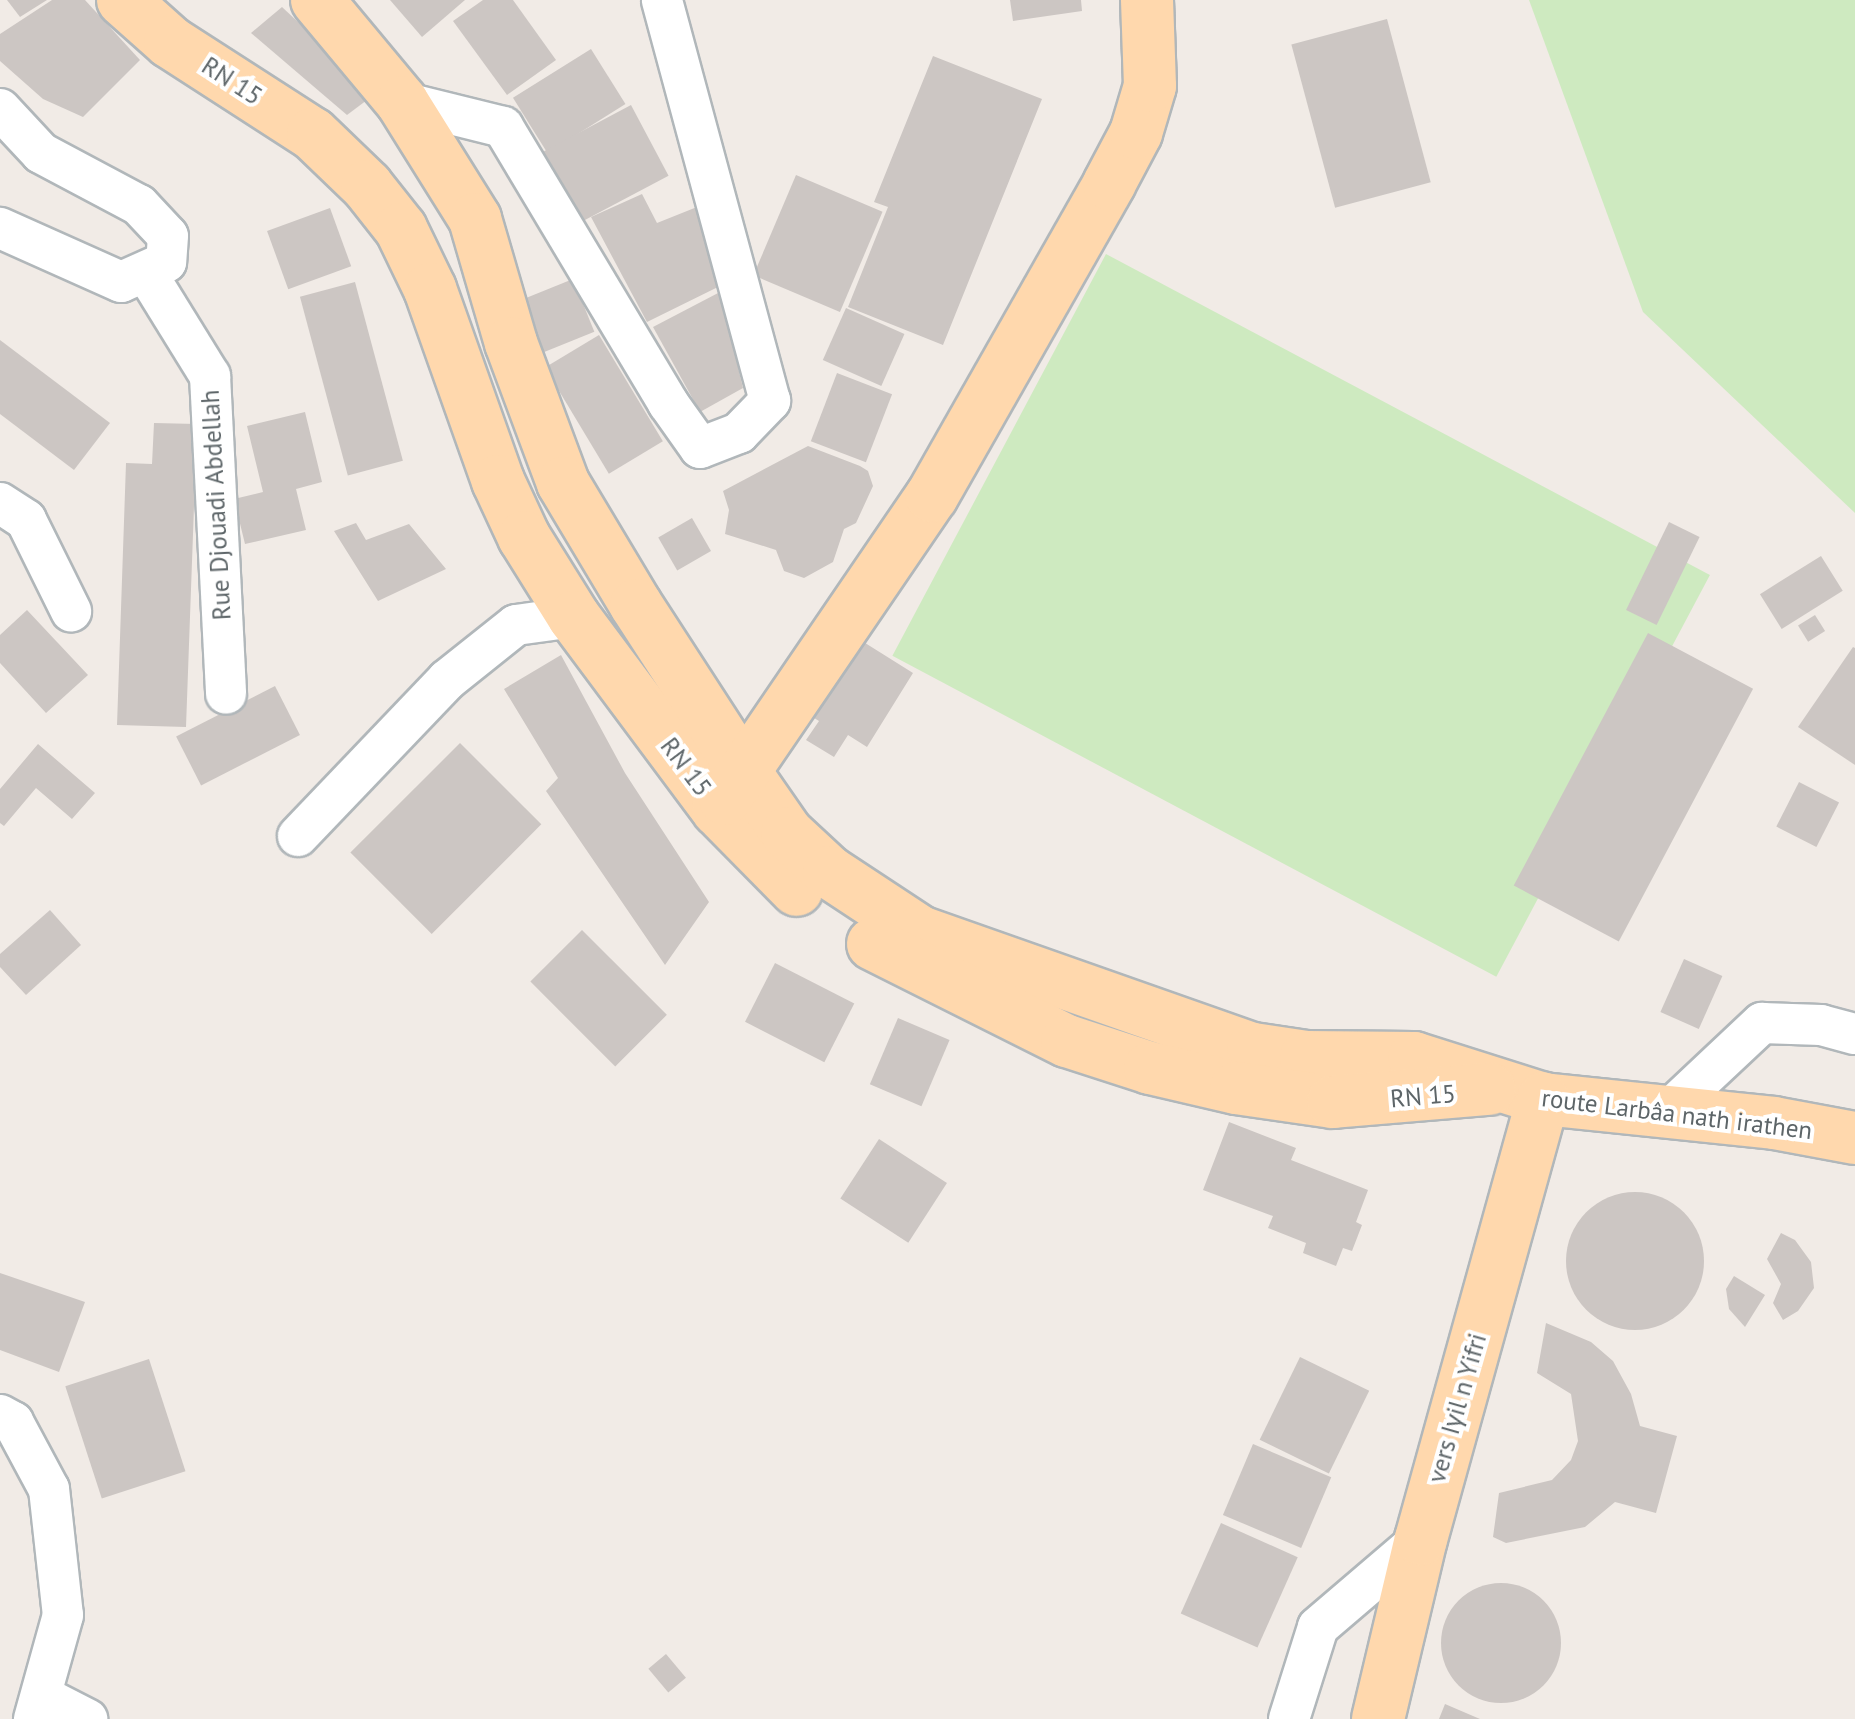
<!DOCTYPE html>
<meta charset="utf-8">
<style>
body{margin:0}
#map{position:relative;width:1855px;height:1719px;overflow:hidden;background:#f1ebe6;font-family:"PT Sans",sans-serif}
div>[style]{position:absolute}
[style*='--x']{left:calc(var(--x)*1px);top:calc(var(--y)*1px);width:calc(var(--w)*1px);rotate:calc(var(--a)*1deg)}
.green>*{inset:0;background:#ceeac0;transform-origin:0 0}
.building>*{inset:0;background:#ccc6c3;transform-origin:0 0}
.round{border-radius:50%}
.roads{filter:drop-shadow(2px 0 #b1b7ba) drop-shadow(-2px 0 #b1b7ba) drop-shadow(0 2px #b1b7ba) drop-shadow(0 -2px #b1b7ba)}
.minor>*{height:40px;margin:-20px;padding:0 20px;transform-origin:20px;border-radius:20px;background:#fff}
.major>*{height:52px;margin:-26px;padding:0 26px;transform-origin:26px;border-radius:26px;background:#ffd8ad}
span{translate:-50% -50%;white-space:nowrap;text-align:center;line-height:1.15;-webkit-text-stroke:8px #fff;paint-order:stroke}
.street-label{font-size:25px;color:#5d6568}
</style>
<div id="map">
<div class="green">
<i style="clip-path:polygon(1529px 0,1855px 0,1855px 513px,1643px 312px)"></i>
<i style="left:1106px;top:254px;width:684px;height:455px;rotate:28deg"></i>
</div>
<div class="building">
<i style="clip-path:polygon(7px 0,47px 0,20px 17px)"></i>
<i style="clip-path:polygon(52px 0,85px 0,140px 60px,83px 117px,43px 99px,0 61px,0 34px)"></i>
<i style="clip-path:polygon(390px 0,465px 0,422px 37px)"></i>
<i style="clip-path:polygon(483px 0,513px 0,556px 60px,507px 95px,453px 21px)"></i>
<i style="clip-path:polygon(1010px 0,1081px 0,1082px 11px,1013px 21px)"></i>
<i style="clip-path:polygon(282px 7px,375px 94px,347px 115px,251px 33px)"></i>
<i style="left:1387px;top:19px;width:169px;height:99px;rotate:75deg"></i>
<i style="left:591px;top:49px;width:65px;height:92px;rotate:58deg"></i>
<i style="clip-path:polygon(933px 56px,1042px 99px,943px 345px,848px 307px,888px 207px,874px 202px)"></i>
<i style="left:631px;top:105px;width:80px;height:99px;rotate:62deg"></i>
<i style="left:796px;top:175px;width:94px;height:109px;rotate:23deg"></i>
<i style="clip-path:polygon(642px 194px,657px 223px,702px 205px,720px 286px,647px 322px,591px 217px)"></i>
<i style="left:330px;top:208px;width:62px;height:67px;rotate:70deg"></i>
<i style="left:573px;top:279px;width:57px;height:68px;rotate:68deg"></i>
<i style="left:355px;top:282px;width:185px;height:57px;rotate:75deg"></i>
<i style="clip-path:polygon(720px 292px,743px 388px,700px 412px,653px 327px)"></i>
<i style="left:846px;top:308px;width:64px;height:57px;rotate:24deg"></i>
<i style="left:599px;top:335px;width:124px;height:63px;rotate:59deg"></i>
<i style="clip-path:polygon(0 340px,110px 423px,74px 470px,0 414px)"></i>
<i style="left:837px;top:373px;width:59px;height:73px;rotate:21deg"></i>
<i style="clip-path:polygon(305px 412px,322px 482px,296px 489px,306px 530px,245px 544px,234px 499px,263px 492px,247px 426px)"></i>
<i style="clip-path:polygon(154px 423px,197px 424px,186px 727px,117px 725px,126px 463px,152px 464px)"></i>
<i style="clip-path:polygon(808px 446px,860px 466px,868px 471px,873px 486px,856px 523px,844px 529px,833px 562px,804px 578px,784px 571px,776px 550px,725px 534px,729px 510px,723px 491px)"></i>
<i style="left:692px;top:518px;width:38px;height:39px;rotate:60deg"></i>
<i style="left:1669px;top:522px;width:34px;height:98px;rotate:26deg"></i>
<i style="clip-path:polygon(356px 523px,366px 540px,409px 524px,446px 569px,378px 601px,334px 531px)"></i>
<i style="left:1821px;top:556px;width:41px;height:72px;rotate:58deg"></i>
<i style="clip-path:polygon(27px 610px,88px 675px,46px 713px,0 663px,0 635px)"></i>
<i style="left:1815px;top:615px;width:19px;height:20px;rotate:58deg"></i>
<i style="clip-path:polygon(846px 631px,913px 673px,867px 747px,848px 735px,834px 757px,806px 740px,819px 721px,798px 708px)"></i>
<i style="left:1648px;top:633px;width:119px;height:286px;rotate:28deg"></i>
<i style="clip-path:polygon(1853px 647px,1855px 648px,1855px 765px,1798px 727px)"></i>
<i style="clip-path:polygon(561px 655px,625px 773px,709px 902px,665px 965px,546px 791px,558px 778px,504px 689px)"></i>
<i style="left:275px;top:686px;width:55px;height:111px;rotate:63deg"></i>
<i style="left:460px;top:743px;width:115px;height:155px;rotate:45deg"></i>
<i style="clip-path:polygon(38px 744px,95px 793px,72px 819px,36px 788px,4px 826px,0 823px,0 789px)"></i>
<i style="left:1799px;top:782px;width:45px;height:50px;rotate:27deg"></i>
<i style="clip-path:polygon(50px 910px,81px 945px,26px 995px,0 967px,0 954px)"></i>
<i style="left:582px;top:930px;width:120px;height:73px;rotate:45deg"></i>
<i style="left:1684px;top:959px;width:42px;height:58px;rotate:24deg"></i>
<i style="left:775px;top:963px;width:89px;height:66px;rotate:27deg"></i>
<i style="left:898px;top:1018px;width:56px;height:72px;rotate:23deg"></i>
<i style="clip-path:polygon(1229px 1122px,1296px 1148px,1291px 1160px,1368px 1190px,1356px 1222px,1362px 1225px,1352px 1251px,1343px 1248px,1336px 1266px,1303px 1253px,1306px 1243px,1268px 1228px,1273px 1216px,1203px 1190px)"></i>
<i style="left:879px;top:1139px;width:81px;height:71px;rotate:33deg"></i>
<i class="round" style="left:1566px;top:1192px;width:138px;height:138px"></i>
<i style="clip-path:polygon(1781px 1233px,1795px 1240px,1811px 1262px,1814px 1288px,1798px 1311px,1783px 1320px,1773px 1303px,1781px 1284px,1767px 1259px)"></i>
<i style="clip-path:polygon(0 1273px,85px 1302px,59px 1372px,0 1350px)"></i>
<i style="clip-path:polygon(1734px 1276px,1765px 1295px,1745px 1327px,1729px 1309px,1726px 1289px)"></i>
<i style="clip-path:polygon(1546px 1323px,1591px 1342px,1613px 1361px,1631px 1394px,1640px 1426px,1677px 1436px,1656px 1513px,1615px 1502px,1585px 1527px,1506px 1543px,1493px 1537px,1499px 1493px,1552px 1480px,1571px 1460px,1578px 1441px,1571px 1394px,1537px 1373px)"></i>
<i style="left:1300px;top:1357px;width:77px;height:92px;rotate:26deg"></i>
<i style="left:149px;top:1359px;width:118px;height:88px;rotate:72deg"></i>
<i style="left:1253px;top:1444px;width:85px;height:77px;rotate:23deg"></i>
<i style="left:1221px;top:1523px;width:84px;height:99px;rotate:24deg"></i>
<i class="round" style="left:1441px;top:1583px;width:120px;height:120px"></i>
<i style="left:666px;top:1654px;width:31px;height:23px;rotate:50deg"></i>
<i style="clip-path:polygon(1445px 1704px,1480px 1719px,1439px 1719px)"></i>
</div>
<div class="roads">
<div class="minor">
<i style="--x:402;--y:102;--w:104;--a:13.9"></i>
<i style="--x:503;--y:127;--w:322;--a:59.1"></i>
<i style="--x:668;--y:403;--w:55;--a:54.6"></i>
<i style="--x:700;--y:448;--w:42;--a:-21"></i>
<i style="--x:739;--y:433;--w:45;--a:-45.9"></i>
<i style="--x:770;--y:401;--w:415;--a:-105.1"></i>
<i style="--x:0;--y:109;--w:60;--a:47"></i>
<i style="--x:41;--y:153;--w:111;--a:28"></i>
<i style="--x:139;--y:205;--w:42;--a:46.9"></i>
<i style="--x:168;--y:236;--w:26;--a:94"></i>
<i style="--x:166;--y:262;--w:49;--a:156"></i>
<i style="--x:121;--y:282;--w:133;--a:-155.9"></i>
<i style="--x:147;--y:274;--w:120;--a:58.3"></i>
<i style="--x:210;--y:376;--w:318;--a:87.1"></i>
<i style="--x:0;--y:503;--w:31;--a:33"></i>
<i style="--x:26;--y:520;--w:102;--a:63.7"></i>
<i style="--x:298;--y:836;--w:216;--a:-46.3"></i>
<i style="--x:447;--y:680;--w:88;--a:-38.6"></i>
<i style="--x:516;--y:625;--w:59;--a:-7.9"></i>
<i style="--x:1666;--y:1113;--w:132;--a:-43.2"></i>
<i style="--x:1762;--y:1023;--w:59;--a:1.9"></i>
<i style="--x:1821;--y:1025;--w:35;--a:15"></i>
<i style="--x:0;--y:1415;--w:15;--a:28"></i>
<i style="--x:13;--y:1422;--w:76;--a:61.8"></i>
<i style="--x:49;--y:1489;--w:127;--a:83.7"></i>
<i style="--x:63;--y:1615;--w:108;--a:105.6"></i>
<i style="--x:42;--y:1696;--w:51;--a:27.1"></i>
<i style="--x:1289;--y:1719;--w:96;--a:-72.5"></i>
<i style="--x:1318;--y:1627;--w:135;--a:-40.5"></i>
</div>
<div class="major">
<i style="--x:123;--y:0;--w:63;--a:41.8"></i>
<i style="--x:170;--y:42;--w:170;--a:32.8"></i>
<i style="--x:313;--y:134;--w:75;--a:43.9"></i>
<i style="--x:367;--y:186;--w:55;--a:51.7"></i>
<i style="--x:401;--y:229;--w:67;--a:64.2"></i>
<i style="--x:430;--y:289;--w:204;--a:70.5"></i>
<i style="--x:498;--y:481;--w:62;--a:65.1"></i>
<i style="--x:524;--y:537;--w:94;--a:58"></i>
<i style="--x:574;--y:617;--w:241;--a:53.3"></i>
<i style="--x:718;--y:810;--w:112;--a:45.4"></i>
<i style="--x:317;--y:0;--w:133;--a:50.2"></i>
<i style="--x:402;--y:102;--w:138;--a:58"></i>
<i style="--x:475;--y:219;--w:129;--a:73.8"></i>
<i style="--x:511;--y:343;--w:149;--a:69.6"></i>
<i style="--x:563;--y:483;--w:142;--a:59.1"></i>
<i style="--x:636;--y:605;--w:198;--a:57"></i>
<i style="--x:744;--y:771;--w:75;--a:55.3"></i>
<i style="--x:787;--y:833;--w:57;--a:42.9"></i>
<i style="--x:829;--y:872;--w:109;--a:33.4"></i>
<i style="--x:920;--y:932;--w:353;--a:19.4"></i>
<i style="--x:1253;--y:1049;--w:54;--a:8.6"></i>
<i style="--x:1306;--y:1057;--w:108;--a:0.5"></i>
<i style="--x:1414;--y:1058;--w:135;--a:17.6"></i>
<i style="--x:1543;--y:1099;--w:232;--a:5.9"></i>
<i style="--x:1774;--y:1123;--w:82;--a:10.5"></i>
<i style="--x:725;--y:799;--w:367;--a:-55.7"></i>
<i style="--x:932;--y:496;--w:359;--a:-60.4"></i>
<i style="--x:1109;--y:184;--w:58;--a:-62.1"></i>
<i style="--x:1136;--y:133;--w:49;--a:-73.4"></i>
<i style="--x:1150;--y:86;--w:86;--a:-92"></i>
<i style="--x:873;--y:944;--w:217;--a:26.6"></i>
<i style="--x:1067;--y:1041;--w:87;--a:18"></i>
<i style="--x:1150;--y:1068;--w:88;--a:13.1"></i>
<i style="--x:1236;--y:1088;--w:98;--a:8.2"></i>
<i style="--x:1333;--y:1102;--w:157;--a:-4.8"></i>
<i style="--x:1378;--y:1719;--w:185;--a:-76.6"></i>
<i style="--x:1421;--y:1539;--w:457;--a:-74.5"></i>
</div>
</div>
<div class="street-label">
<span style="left:232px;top:81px;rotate:33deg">RN 15</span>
<span style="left:216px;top:505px;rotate:-93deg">Rue Djouadi Abdellah</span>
<span style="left:686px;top:767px;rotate:53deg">RN 15</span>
<span style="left:1423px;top:1096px;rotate:-5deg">RN 15</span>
<span style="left:1677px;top:1114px;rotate:7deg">route Larbâa nath irathen</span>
<span style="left:1457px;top:1408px;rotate:-74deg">vers Iγil n Yifri</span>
</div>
</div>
